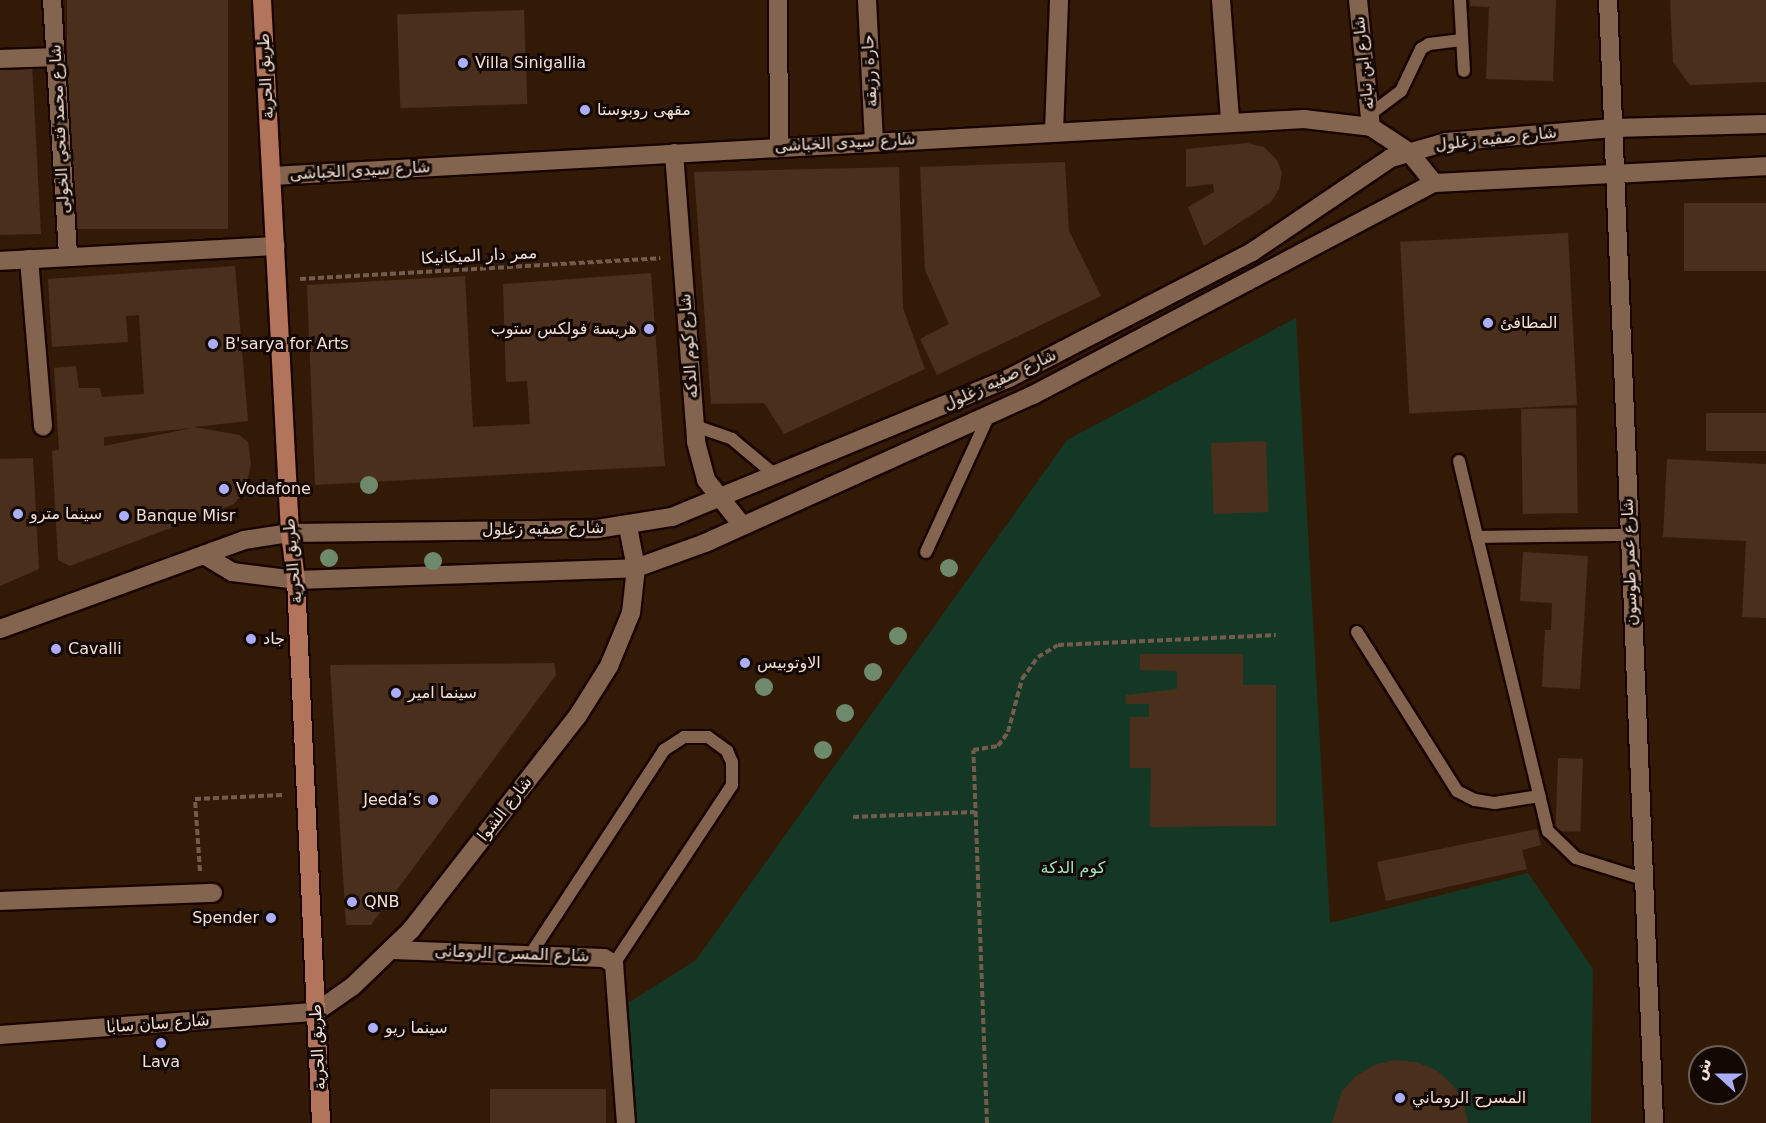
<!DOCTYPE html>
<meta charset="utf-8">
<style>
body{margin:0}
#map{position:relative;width:1766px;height:1123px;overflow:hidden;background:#331a07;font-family:"DejaVu Sans","Noto Sans Arabic",sans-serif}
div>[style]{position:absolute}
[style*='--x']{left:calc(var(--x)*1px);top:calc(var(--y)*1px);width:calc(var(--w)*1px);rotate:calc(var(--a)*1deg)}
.green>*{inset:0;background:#153726}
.building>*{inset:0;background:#4a2f1c;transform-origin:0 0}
.path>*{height:4px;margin-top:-2px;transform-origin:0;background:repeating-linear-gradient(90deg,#735c4c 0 6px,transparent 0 9px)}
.roads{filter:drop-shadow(2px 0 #1a0400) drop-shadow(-2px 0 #1a0400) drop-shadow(0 2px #1a0400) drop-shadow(0 -2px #1a0400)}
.service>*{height:12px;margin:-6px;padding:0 6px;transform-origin:6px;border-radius:6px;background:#82644f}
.minor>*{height:18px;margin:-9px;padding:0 9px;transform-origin:9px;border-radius:9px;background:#82644f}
.tertiary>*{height:18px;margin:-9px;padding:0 9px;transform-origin:9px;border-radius:9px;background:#82644f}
.secondary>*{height:18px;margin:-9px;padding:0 9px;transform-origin:9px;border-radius:9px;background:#82644f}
.primary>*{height:18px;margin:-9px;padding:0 9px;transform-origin:9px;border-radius:9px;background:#b2745a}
.trees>*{width:18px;height:18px;margin:-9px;border-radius:50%;background:#6e896b}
.dots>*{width:16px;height:16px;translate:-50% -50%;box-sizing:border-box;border:3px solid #130803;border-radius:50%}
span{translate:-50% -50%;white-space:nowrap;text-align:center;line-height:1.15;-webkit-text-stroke:6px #130803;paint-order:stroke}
.poi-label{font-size:16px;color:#f1dfd4}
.left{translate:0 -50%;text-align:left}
.right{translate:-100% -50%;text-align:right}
.street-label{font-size:16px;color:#f1dfd4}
.park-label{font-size:16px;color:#9ee4bd}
.north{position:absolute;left:1688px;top:1045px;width:60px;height:60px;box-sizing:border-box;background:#130803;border:2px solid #6c5e57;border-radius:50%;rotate:291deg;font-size:16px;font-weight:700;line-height:24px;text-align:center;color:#f1dfd4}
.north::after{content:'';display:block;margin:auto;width:21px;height:27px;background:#adaefb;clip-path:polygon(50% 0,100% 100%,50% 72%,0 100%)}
</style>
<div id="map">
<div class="green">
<i style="clip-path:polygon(1296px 318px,1330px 923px,1528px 873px,1593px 969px,1591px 1123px,636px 1123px,628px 1003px,696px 960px,1067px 440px)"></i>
</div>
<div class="building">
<i style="left:67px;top:0;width:161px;height:229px"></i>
<i style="clip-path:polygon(1470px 0,1556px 0,1553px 81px,1486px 79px,1489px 7px,1470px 6px)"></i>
<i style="clip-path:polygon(1670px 0,1766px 0,1766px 82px,1690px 85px,1673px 62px)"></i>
<i style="left:524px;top:10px;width:94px;height:127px;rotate:88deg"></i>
<i style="clip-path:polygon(32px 64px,41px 234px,0 235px,0 66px)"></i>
<i style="clip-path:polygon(1247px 143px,1264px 147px,1277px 160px,1282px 173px,1279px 189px,1271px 202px,1204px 246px,1188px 207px,1214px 192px,1213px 184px,1186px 187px,1186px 149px)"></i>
<i style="clip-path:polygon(1065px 162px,1069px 231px,1101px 296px,937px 375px,920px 339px,949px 324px,925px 270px,920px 167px)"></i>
<i style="clip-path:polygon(899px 167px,903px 308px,925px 369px,784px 434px,764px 403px,711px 404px,694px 172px)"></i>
<i style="left:1766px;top:203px;width:68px;height:82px;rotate:90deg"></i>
<i style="left:1568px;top:233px;width:172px;height:168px;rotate:87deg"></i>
<i style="clip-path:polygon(evenodd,235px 266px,248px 421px,194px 427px,239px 435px,248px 442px,251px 465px,245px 490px,234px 504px,70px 566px,58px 560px,52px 451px,59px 450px,54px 368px,76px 366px,79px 388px,100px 388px,102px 397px,144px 394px,139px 315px,126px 316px,128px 342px,52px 347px,48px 279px,235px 266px,192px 428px,104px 446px,104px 437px,192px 428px)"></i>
<i style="clip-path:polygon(651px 273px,665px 466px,315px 485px,307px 285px,465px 276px,473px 427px,530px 424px,527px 381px,506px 382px,503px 284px)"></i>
<i style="left:1576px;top:408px;width:105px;height:55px;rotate:89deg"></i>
<i style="left:1766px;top:413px;width:38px;height:60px;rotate:90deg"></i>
<i style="left:1266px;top:441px;width:71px;height:55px;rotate:88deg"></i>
<i style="clip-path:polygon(33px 458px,39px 569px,0 586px,0 459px)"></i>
<i style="clip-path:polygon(1667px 459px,1766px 464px,1766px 618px,1742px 617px,1746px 541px,1663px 537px)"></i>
<i style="clip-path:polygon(1523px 552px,1588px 556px,1580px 689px,1542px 687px,1545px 630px,1551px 630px,1552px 603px,1520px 601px)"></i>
<i style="clip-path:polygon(1140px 654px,1243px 654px,1243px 685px,1276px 685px,1276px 826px,1150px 827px,1151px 768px,1130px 768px,1130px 717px,1149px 717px,1149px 704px,1126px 704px,1126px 695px,1177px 689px,1177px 671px,1140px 670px)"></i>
<i style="clip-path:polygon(554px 663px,556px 675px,371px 925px,346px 925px,330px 665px)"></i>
<i style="left:1558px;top:758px;width:25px;height:73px;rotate:2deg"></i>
<i style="clip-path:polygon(1537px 829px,1541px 845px,1522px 850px,1527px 869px,1386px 901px,1377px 862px)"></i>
<i style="clip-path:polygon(1394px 1060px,1416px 1062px,1436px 1070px,1453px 1085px,1464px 1104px,1468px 1123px,1332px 1123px,1342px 1091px,1356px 1076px,1374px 1065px)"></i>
<i style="left:490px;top:1089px;width:116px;height:34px"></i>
</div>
<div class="path">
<i style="--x:300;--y:279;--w:361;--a:-3.3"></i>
<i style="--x:853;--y:817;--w:122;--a:-2.3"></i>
<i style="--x:200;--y:871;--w:72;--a:-94"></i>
<i style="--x:195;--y:799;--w:88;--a:-2.6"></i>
<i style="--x:987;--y:1123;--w:373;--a:-92.1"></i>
<i style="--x:973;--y:750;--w:25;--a:-9"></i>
<i style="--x:998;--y:746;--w:17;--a:-54"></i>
<i style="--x:1008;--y:732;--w:55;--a:-75.2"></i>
<i style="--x:1022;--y:679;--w:27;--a:-54"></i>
<i style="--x:1038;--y:657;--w:23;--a:-31"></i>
<i style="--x:1058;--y:645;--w:218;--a:-2.6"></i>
</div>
<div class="roads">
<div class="service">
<i style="--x:1460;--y:0;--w:71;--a:86.8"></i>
<i style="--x:1369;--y:115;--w:40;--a:-37"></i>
<i style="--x:1401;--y:91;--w:47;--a:-64.5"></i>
<i style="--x:1421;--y:49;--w:9;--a:-32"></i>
<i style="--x:1429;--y:44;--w:33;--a:-7"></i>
<i style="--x:695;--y:426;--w:39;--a:19"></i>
<i style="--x:732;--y:439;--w:56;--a:39.9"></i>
<i style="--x:1459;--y:461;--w:381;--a:76.5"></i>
<i style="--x:1548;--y:831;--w:39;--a:44"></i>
<i style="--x:1576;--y:858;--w:70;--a:17.4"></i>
<i style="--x:1477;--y:537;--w:151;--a:-0.8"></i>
<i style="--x:926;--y:552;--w:151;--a:-65.3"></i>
<i style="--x:1357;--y:632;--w:188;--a:57.8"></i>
<i style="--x:1457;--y:791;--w:20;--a:27"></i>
<i style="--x:1475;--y:800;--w:20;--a:9"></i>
<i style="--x:1495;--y:803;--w:45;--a:-9"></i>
<i style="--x:530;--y:955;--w:245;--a:-56.8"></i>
<i style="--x:664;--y:750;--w:24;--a:-33"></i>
<i style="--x:684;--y:737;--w:24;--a:0"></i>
<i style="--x:708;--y:737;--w:24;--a:36"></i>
<i style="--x:727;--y:751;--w:12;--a:66"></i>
<i style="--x:732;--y:762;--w:23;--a:90"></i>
<i style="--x:732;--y:785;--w:214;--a:123.4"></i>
</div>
<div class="minor">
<i style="--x:52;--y:0;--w:257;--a:86.4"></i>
<i style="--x:778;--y:0;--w:147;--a:89.6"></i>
<i style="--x:867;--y:0;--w:142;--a:87.2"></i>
<i style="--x:1221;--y:0;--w:121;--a:85.7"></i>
<i style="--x:1358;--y:0;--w:128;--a:84.2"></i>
<i style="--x:0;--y:59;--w:56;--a:-2"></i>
<i style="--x:1054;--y:131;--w:131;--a:-87.8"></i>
<i style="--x:674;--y:153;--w:290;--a:85.6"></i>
<i style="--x:696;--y:442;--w:39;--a:75"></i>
<i style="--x:706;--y:480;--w:58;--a:51.3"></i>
<i style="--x:29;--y:259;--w:168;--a:85.2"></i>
<i style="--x:0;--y:901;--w:213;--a:-2.2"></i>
<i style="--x:393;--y:950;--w:211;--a:2.2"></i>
<i style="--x:604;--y:958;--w:12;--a:31"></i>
<i style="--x:614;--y:964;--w:159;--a:85.7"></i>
<i style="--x:0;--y:1035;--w:317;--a:-4.2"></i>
<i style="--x:316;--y:1012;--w:45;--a:-35.1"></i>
<i style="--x:353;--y:986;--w:81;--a:-44"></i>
<i style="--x:411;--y:930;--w:270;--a:-52.1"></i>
<i style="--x:577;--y:717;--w:60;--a:-57.9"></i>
<i style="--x:609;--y:666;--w:57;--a:-67.5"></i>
<i style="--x:631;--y:613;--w:45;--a:-83.7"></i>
<i style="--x:636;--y:568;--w:42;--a:-101"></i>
</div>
<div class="tertiary">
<i style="--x:272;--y:176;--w:1034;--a:-3.16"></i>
<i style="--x:1304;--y:119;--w:67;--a:6.8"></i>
<i style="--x:1371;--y:127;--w:45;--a:33.3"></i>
<i style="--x:0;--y:261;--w:276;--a:-3.1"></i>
</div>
<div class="secondary">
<i style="--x:1608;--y:0;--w:1124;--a:87.65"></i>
<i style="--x:1409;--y:152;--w:40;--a:51"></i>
<i style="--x:204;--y:555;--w:33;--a:31"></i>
<i style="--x:232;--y:572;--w:64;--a:7.1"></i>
<i style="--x:296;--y:580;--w:340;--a:-2"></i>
<i style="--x:636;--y:568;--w:73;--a:-19.9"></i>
<i style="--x:705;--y:543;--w:360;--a:-24.3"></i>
<i style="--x:1033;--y:395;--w:454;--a:-27.9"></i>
<i style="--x:1434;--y:183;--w:332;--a:-2.9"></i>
<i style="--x:0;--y:629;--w:260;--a:-20"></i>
<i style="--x:244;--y:540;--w:47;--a:-8.7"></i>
<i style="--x:290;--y:533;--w:307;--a:-0.7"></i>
<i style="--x:597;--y:529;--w:76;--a:-9.1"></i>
<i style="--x:672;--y:517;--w:365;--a:-22.4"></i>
<i style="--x:1009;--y:378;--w:274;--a:-27.4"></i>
<i style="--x:1252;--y:252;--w:168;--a:-34.1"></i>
<i style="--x:1391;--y:158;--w:57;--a:-16.2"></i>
<i style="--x:1446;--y:142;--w:168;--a:-4.8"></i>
<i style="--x:1613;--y:128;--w:153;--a:-1.5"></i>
</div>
<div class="primary">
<i style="--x:262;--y:0;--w:534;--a:86.99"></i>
<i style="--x:290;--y:533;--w:47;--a:82.7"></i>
<i style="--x:296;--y:580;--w:544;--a:87.36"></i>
</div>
</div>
<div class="trees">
<i style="left:369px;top:485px"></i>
<i style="left:329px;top:558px"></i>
<i style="left:433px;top:561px"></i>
<i style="left:949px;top:568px"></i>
<i style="left:898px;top:636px"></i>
<i style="left:873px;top:672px"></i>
<i style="left:764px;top:687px"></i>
<i style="left:845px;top:713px"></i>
<i style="left:823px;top:750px"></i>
</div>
<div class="dots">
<i style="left:463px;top:63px;background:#adaefb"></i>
<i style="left:585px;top:110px;background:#adaefb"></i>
<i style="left:1488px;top:323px;background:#adaefb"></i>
<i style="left:649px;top:329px;background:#adaefb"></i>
<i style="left:213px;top:344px;background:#adaefb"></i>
<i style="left:224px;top:489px;background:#adaefb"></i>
<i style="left:18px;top:514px;background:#adaefb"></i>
<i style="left:124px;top:516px;background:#adaefb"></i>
<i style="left:251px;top:639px;background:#adaefb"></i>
<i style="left:56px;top:649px;background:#adaefb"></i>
<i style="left:745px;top:663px;background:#adaefb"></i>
<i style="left:396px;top:693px;background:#adaefb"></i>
<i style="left:433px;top:800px;background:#adaefb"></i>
<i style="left:352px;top:902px;background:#adaefb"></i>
<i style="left:271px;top:918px;background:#adaefb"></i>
<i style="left:373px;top:1028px;background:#adaefb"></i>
<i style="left:161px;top:1043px;background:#adaefb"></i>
<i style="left:1400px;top:1098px;background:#adaefb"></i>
</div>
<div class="poi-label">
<span class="left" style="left:475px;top:63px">Villa Sinigallia</span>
<span class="left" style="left:597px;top:110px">مقهى روبوستا</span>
<span class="left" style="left:1500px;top:323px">المطافئ</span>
<span class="right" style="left:637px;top:329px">هريسة فولكس ستوب</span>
<span class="left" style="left:225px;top:344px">B'sarya for Arts</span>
<span class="left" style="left:236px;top:489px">Vodafone</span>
<span class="left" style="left:30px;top:514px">سينما مترو</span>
<span class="left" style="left:136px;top:516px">Banque Misr</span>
<span class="left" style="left:263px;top:639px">جاد</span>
<span class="left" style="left:68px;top:649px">Cavalli</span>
<span class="left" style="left:757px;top:663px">الاوتوبيس</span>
<span class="left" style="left:408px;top:693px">سينما امير</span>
<span class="right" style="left:421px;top:800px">Jeeda’s</span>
<span class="left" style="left:364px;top:902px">QNB</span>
<span class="right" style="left:259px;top:918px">Spender</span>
<span class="left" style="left:385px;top:1028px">سينما ريو</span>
<span style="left:161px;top:1062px">Lava</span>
<span class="left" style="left:1412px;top:1098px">المسرح الروماني</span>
</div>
<div class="street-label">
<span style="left:1364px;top:63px;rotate:-96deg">شارع ابن نباته</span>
<span style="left:870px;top:71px;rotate:-93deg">حارة رزيقة</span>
<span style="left:266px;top:76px;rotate:-93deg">طريق الحرية</span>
<span style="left:60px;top:129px;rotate:-93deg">شارع محمد فتحي الخولى</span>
<span style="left:1496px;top:139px;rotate:-6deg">شارع صفيه زغلول</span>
<span style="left:845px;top:143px;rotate:-3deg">شارع سيدى الخباشى</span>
<span style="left:360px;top:171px;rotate:-3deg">شارع سيدى الخباشى</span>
<span style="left:479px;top:256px;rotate:-3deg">ممر دار الميكانيكا</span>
<span style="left:689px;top:346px;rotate:-94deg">شارع كوم الدكه</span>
<span style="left:1000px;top:380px;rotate:-25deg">شارع صفيه زغلول</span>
<span style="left:543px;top:529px;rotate:-1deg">شارع صفيه زغلول</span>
<span style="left:293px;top:561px;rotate:-95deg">طريق الحرية</span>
<span style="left:1630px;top:562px;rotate:-92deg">شارع عمر طوسون</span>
<span style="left:505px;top:809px;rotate:-52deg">شارع الشوا</span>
<span style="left:512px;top:954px;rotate:2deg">شارع المسرح الرومانى</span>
<span style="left:158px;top:1024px;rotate:-4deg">شارع سان سابا</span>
<span style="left:318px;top:1047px;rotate:-93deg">طريق الحرية</span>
</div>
<div class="park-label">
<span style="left:1073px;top:868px">كوم الدكة</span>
</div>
<div class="north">ش</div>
</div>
